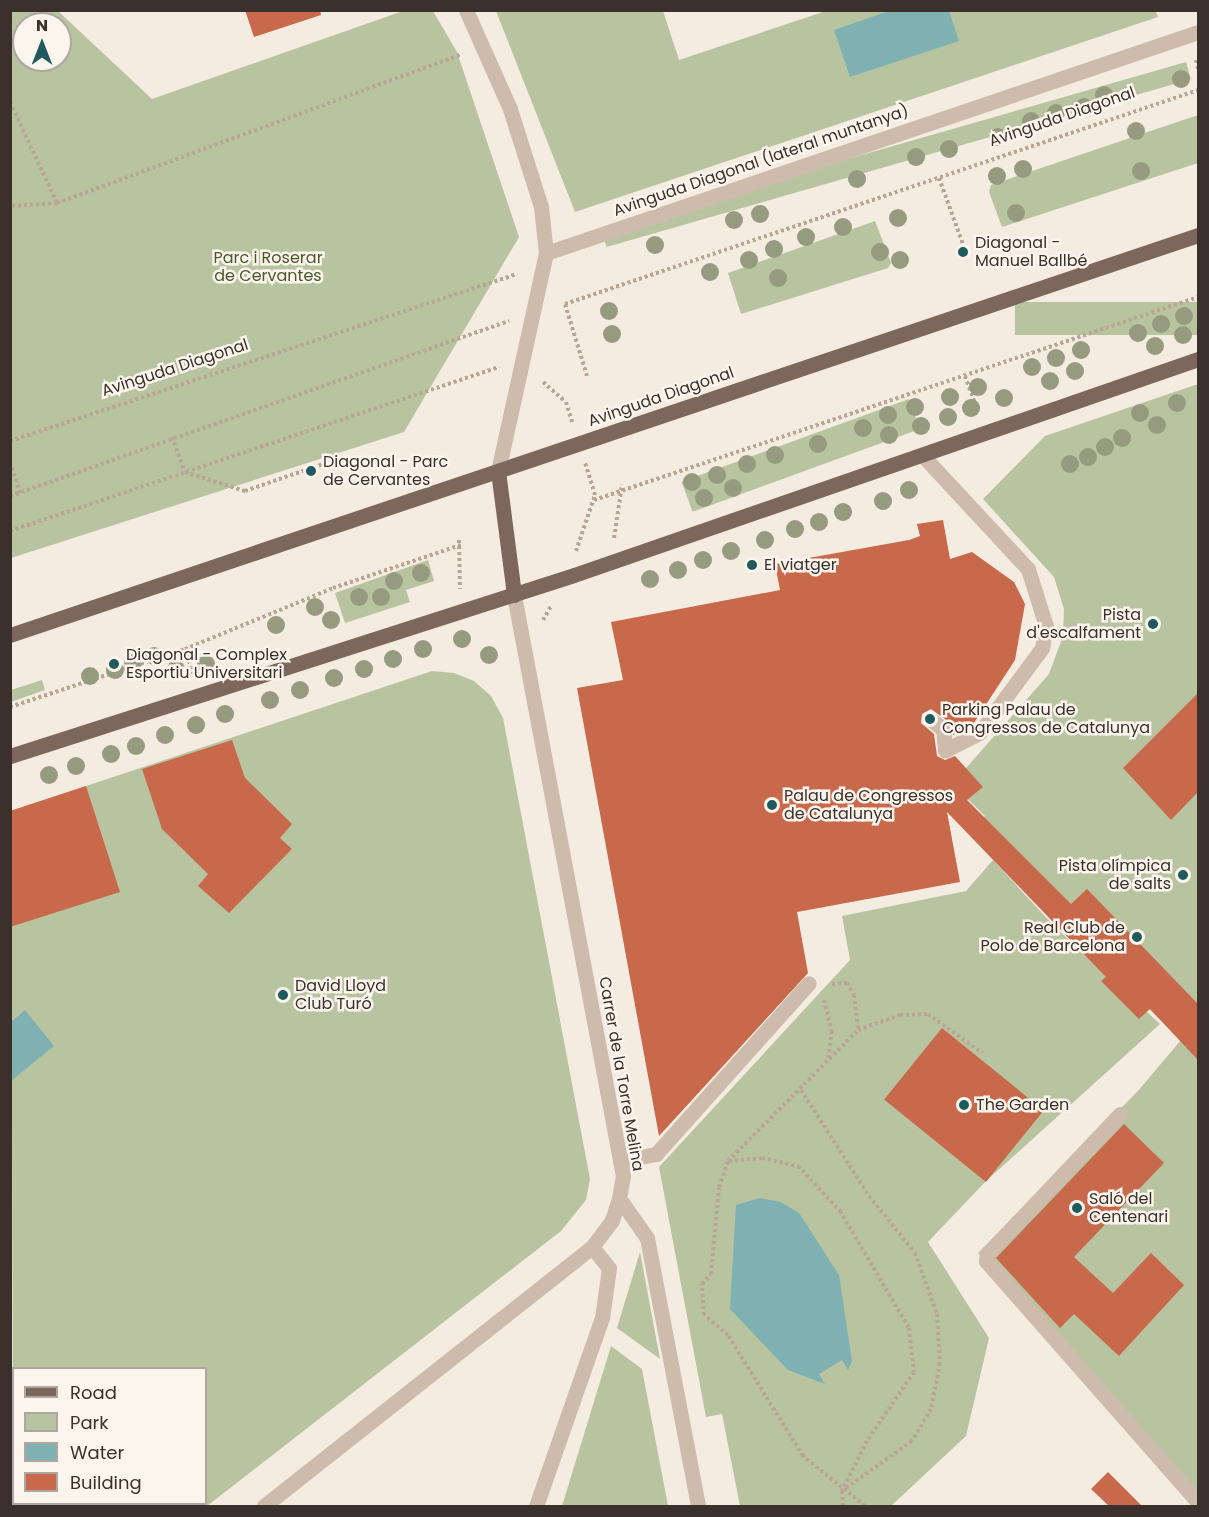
<!DOCTYPE html>
<meta charset="utf-8">
<style>
body{margin:0}
#map{position:relative;width:1209px;height:1517px;overflow:hidden;background:#f4ebe1;font-family:Poppins,sans-serif}
div>[style]{position:absolute}
[style*='--x']{left:calc(var(--x)*1px);top:calc(var(--y)*1px);width:calc(var(--w)*1px);rotate:calc(var(--a)*1deg)}
.green>*{inset:0;background:#b8c4a0;transform-origin:0 0}
.water>*{inset:0;background:#7fb0b2}
.building>*{inset:0;background:#c8694b;transform-origin:0 0}
.path>*{height:4px;margin-top:-2px;transform-origin:0;background:repeating-linear-gradient(90deg,#b9a596 0 3px,transparent 0 6px)}
.service>*{height:15px;margin:-7.5px;padding:0 7.5px;transform-origin:7.5px;border-radius:7.5px;background:#cdbbac}
.minor>*{height:15px;margin:-7.5px;padding:0 7.5px;transform-origin:7.5px;border-radius:7.5px;background:#cdbbac}
.primary>*{height:15px;margin:-7.5px;padding:0 7.5px;transform-origin:7.5px;border-radius:7.5px;background:#7d675c}
.trees>*{width:18px;height:18px;margin:-9px;border-radius:50%;background:#969b7f}
.dots>*{width:16px;height:16px;translate:-50% -50%;box-sizing:border-box;border:3px solid #fbf5ee;border-radius:50%}
span{translate:-50% -50%;white-space:nowrap;text-align:center;line-height:1.15;-webkit-text-stroke:5px #fbf5ee;paint-order:stroke}
.street-label{font-size:16px;color:#3b302b}
.poi-label{font-size:16px;color:#3b302b}
.left{translate:0 -50%;text-align:left}
.right{translate:-100% -50%;text-align:right}
.park-label{font-size:16px;color:#4a5a2e}
.frame{position:absolute;inset:0;border:12px solid #3b302b;pointer-events:none}
.legend{position:absolute;left:12px;top:1367px;width:195px;height:138px;box-sizing:border-box;background:#fbf5ee;border:2px solid #aea6a0;margin:0;padding:8px 10px;list-style:none;font-size:18px;color:#3b302b}
.legend li{display:flex;align-items:center;gap:12px;height:30px}
.legend b{width:30px;border:2px solid #aea6a0}
.north{position:absolute;left:12px;top:12px;width:60px;height:60px;box-sizing:border-box;background:#fbf5ee;border:2px solid #aea6a0;border-radius:50%;rotate:0deg;font-size:16px;font-weight:700;line-height:24px;text-align:center;color:#3b302b}
.north::after{content:'';display:block;margin:auto;width:21px;height:27px;background:#1f5a5e;clip-path:polygon(50% 0,100% 100%,50% 72%,0 100%)}
</style>
<div id="map">
<div class="green">
<i style="clip-path:polygon(evenodd,11px 10px,58px 11px,152px 99px,403px 11px,433px 11px,457px 52px,519px 237px,404px 432px,11px 558px,11px 10px,24px 24px,60px 24px,60px 60px,24px 60px,24px 24px)"></i>
<i style="clip-path:polygon(1155px 10px,1158px 17px,575px 212px,496px 11px,663px 11px,679px 60px,826px 11px)"></i>
<i style="left:1186px;top:62px;width:18px;height:608px;rotate:74deg"></i>
<i style="clip-path:polygon(1198px 115px,1198px 163px,1002px 227px,989px 192px,991px 185px)"></i>
<i style="clip-path:polygon(875px 221px,891px 263px,888px 268px,741px 314px,728px 273px)"></i>
<i style="left:1198px;top:302px;width:33px;height:183px;rotate:90deg"></i>
<i style="clip-path:polygon(1198px 384px,1198px 1506px,1193px 1506px,978px 1253px,1138px 1091px,1181px 1040px,968px 833px,985px 816px,952px 784px,1049px 674px,1063px 636px,1064px 609px,1054px 577px,983px 499px,1045px 436px)"></i>
<i style="left:909px;top:399px;width:32px;height:242px;rotate:70deg"></i>
<i style="clip-path:polygon(428px 560px,434px 581px,406px 590px,410px 602px,345px 623px,335px 593px)"></i>
<i style="clip-path:polygon(432px 671px,454px 673px,474px 681px,491px 696px,503px 718px,590px 1179px,586px 1200px,561px 1231px,207px 1506px,35px 1506px,206px 1504px,206px 1368px,14px 1368px,13px 1441px,11px 811px)"></i>
<i style="clip-path:polygon(42px 680px,45px 690px,11px 702px,11px 690px)"></i>
<i style="clip-path:polygon(993px 860px,1054px 926px,1160px 1024px,986px 1181px,928px 1242px,989px 1338px,966px 1436px,891px 1506px,740px 1506px,722px 1414px,706px 1417px,659px 1167px,850px 960px,842px 916px,966px 891px)"></i>
<i style="clip-path:polygon(640px 1252px,660px 1359px,617px 1328px)"></i>
<i style="clip-path:polygon(611px 1346px,642px 1369px,668px 1506px,562px 1506px)"></i>
</div>
<div class="water">
<i style="clip-path:polygon(892px 10px,949px 11px,959px 41px,850px 77px,834px 30px)"></i>
<i style="clip-path:polygon(25px 1010px,54px 1046px,11px 1081px,11px 1022px)"></i>
<i style="clip-path:polygon(760px 1198px,781px 1202px,799px 1213px,839px 1275px,852px 1361px,848px 1370px,842px 1360px,819px 1374px,825px 1384px,788px 1370px,730px 1309px,736px 1205px)"></i>
</div>
<div class="building">
<i style="clip-path:polygon(245px 10px,320px 10px,321px 15px,254px 37px)"></i>
<i style="clip-path:polygon(943px 520px,950px 559px,972px 552px,1014px 582px,1025px 604px,1015px 660px,974px 723px,953px 735px,949px 722px,931px 709px,922px 714px,921px 723px,934px 734px,937px 756px,945px 760px,955px 756px,983px 787px,967px 800px,1071px 904px,1087px 889px,1198px 1004px,1198px 1060px,1150px 1009px,1139px 1019px,1101px 981px,1106px 977px,947px 812px,960px 882px,797px 912px,808px 973px,659px 1136px,577px 688px,623px 680px,611px 622px,780px 590px,775px 564px,909px 540px,920px 536px,917px 524px)"></i>
<i style="clip-path:polygon(1198px 693px,1198px 792px,1171px 820px,1123px 768px)"></i>
<i style="clip-path:polygon(232px 740px,245px 778px,292px 824px,280px 838px,292px 849px,229px 913px,198px 886px,208px 874px,162px 829px,142px 769px)"></i>
<i style="clip-path:polygon(86px 786px,120px 892px,10px 927px,10px 811px)"></i>
<i style="left:942px;top:1028px;width:131px;height:92px;rotate:39deg"></i>
<i style="clip-path:polygon(1124px 1124px,1164px 1163px,1074px 1257px,1113px 1293px,1151px 1253px,1184px 1285px,1119px 1356px,1074px 1314px,1060px 1328px,996px 1258px)"></i>
<i style="clip-path:polygon(1108px 1472px,1142px 1506px,1109px 1506px,1091px 1489px)"></i>
</div>
<div class="path">
<i style="--x:1196;--y:60;--w:9;--a:77"></i>
<i style="--x:10;--y:102;--w:111;--a:65"></i>
<i style="--x:57;--y:203;--w:47;--a:176.3"></i>
<i style="--x:939;--y:178;--w:77;--a:70.1"></i>
<i style="--x:57;--y:203;--w:432;--a:-20.2"></i>
<i style="--x:587;--y:376;--w:75;--a:-107"></i>
<i style="--x:565;--y:304;--w:668;--a:-18.68"></i>
<i style="--x:965;--y:376;--w:38;--a:70"></i>
<i style="--x:543;--y:382;--w:30;--a:41"></i>
<i style="--x:566;--y:402;--w:21;--a:73"></i>
<i style="--x:172;--y:437;--w:37;--a:70"></i>
<i style="--x:185;--y:472;--w:63;--a:17.6"></i>
<i style="--x:245;--y:491;--w:86;--a:-19.1"></i>
<i style="--x:10;--y:441;--w:534;--a:-18.23"></i>
<i style="--x:10;--y:462;--w:33;--a:72"></i>
<i style="--x:10;--y:496;--w:529;--a:-19.33"></i>
<i style="--x:594;--y:500;--w:637;--a:-18.58"></i>
<i style="--x:10;--y:531;--w:516;--a:-18.54"></i>
<i style="--x:614;--y:538;--w:54;--a:-81.4"></i>
<i style="--x:459;--y:540;--w:49;--a:88.8"></i>
<i style="--x:576;--y:551;--w:59;--a:-71.3"></i>
<i style="--x:595;--y:495;--w:34;--a:-107"></i>
<i style="--x:543;--y:620;--w:16;--a:-60"></i>
<i style="--x:185;--y:649;--w:26;--a:72"></i>
<i style="--x:10;--y:707;--w:184;--a:-18.3"></i>
<i style="--x:185;--y:649;--w:160;--a:-22.4"></i>
<i style="--x:333;--y:588;--w:135;--a:-18.6"></i>
<i style="--x:832;--y:984;--w:15;--a:-4"></i>
<i style="--x:847;--y:983;--w:14;--a:60"></i>
<i style="--x:854;--y:995;--w:35;--a:83"></i>
<i style="--x:824;--y:1000;--w:32;--a:76"></i>
<i style="--x:832;--y:1031;--w:30;--a:98"></i>
<i style="--x:801;--y:1090;--w:126;--a:57.3"></i>
<i style="--x:869;--y:1196;--w:73;--a:51.1"></i>
<i style="--x:915;--y:1253;--w:65;--a:70.2"></i>
<i style="--x:937;--y:1314;--w:49;--a:86.5"></i>
<i style="--x:940;--y:1363;--w:47;--a:101.1"></i>
<i style="--x:931;--y:1409;--w:37;--a:121"></i>
<i style="--x:912;--y:1441;--w:86;--a:144.5"></i>
<i style="--x:729;--y:1161;--w:33;--a:-5"></i>
<i style="--x:762;--y:1158;--w:37;--a:13"></i>
<i style="--x:798;--y:1166;--w:62;--a:47"></i>
<i style="--x:840;--y:1211;--w:136;--a:59.5"></i>
<i style="--x:909;--y:1328;--w:44;--a:83.5"></i>
<i style="--x:914;--y:1372;--w:83;--a:124.3"></i>
<i style="--x:867;--y:1441;--w:56;--a:116.6"></i>
<i style="--x:842;--y:1491;--w:15;--a:86"></i>
<i style="--x:865;--y:1506;--w:80;--a:-141.1"></i>
<i style="--x:803;--y:1456;--w:142;--a:-121.8"></i>
<i style="--x:728;--y:1335;--w:31;--a:-140"></i>
<i style="--x:704;--y:1315;--w:31;--a:-94"></i>
<i style="--x:702;--y:1284;--w:13;--a:-48"></i>
<i style="--x:711;--y:1274;--w:87;--a:-84.7"></i>
<i style="--x:719;--y:1187;--w:28;--a:-71"></i>
<i style="--x:728;--y:1161;--w:185;--a:-45.2"></i>
<i style="--x:858;--y:1030;--w:45;--a:-19.7"></i>
<i style="--x:900;--y:1015;--w:28;--a:-2"></i>
<i style="--x:928;--y:1014;--w:67;--a:35.8"></i>
</div>
<div class="service">
<i style="--x:924;--y:457;--w:153;--a:47.1"></i>
<i style="--x:1028;--y:569;--w:60;--a:72.5"></i>
<i style="--x:1046;--y:626;--w:22;--a:100"></i>
<i style="--x:1042;--y:648;--w:106;--a:126.5"></i>
<i style="--x:979;--y:733;--w:38;--a:153"></i>
<i style="--x:945;--y:750;--w:21;--a:-95"></i>
<i style="--x:943;--y:729;--w:16;--a:-142"></i>
<i style="--x:1120;--y:1114;--w:193;--a:133.5"></i>
<i style="--x:987;--y:1254;--w:7;--a:98"></i>
<i style="--x:986;--y:1261;--w:321;--a:48.7"></i>
<i style="--x:620;--y:1161;--w:37;--a:-11"></i>
<i style="--x:656;--y:1154;--w:229;--a:-48.2"></i>
<i style="--x:619;--y:1198;--w:49;--a:55"></i>
<i style="--x:647;--y:1238;--w:273;--a:79.2"></i>
<i style="--x:536;--y:1506;--w:199;--a:-70.7"></i>
<i style="--x:602;--y:1318;--w:50;--a:-82"></i>
<i style="--x:609;--y:1268;--w:27;--a:-129"></i>
</div>
<div class="minor">
<i style="--x:466;--y:10;--w:108;--a:66"></i>
<i style="--x:510;--y:109;--w:103;--a:72.4"></i>
<i style="--x:541;--y:207;--w:46;--a:83.8"></i>
<i style="--x:498;--y:471;--w:223;--a:-77.6"></i>
<i style="--x:546;--y:253;--w:688;--a:-18.72"></i>
<i style="--x:264;--y:1506;--w:418;--a:-38.3"></i>
<i style="--x:592;--y:1247;--w:34;--a:-53"></i>
<i style="--x:612;--y:1220;--w:23;--a:-72"></i>
<i style="--x:619;--y:1198;--w:22;--a:-80"></i>
<i style="--x:623;--y:1176;--w:591;--a:-100.63"></i>
</div>
<div class="primary">
<i style="--x:498;--y:471;--w:125;--a:82.6"></i>
<i style="--x:10;--y:635;--w:1254;--a:-18.61"></i>
<i style="--x:10;--y:756;--w:592;--a:-17.79"></i>
<i style="--x:574;--y:575;--w:660;--a:-19.09"></i>
</div>
<div class="trees">
<i style="left:1181px;top:79px"></i>
<i style="left:1104px;top:95px"></i>
<i style="left:1084px;top:107px"></i>
<i style="left:1056px;top:113px"></i>
<i style="left:1031px;top:121px"></i>
<i style="left:1136px;top:131px"></i>
<i style="left:998px;top:137px"></i>
<i style="left:949px;top:149px"></i>
<i style="left:916px;top:157px"></i>
<i style="left:1023px;top:169px"></i>
<i style="left:1141px;top:171px"></i>
<i style="left:997px;top:176px"></i>
<i style="left:857px;top:179px"></i>
<i style="left:1016px;top:213px"></i>
<i style="left:760px;top:214px"></i>
<i style="left:898px;top:218px"></i>
<i style="left:734px;top:220px"></i>
<i style="left:843px;top:227px"></i>
<i style="left:806px;top:237px"></i>
<i style="left:655px;top:245px"></i>
<i style="left:774px;top:249px"></i>
<i style="left:880px;top:252px"></i>
<i style="left:749px;top:260px"></i>
<i style="left:900px;top:260px"></i>
<i style="left:710px;top:272px"></i>
<i style="left:778px;top:278px"></i>
<i style="left:609px;top:311px"></i>
<i style="left:1184px;top:316px"></i>
<i style="left:1161px;top:324px"></i>
<i style="left:1138px;top:333px"></i>
<i style="left:612px;top:334px"></i>
<i style="left:1183px;top:335px"></i>
<i style="left:1155px;top:346px"></i>
<i style="left:1081px;top:350px"></i>
<i style="left:1056px;top:358px"></i>
<i style="left:1032px;top:367px"></i>
<i style="left:1075px;top:371px"></i>
<i style="left:1050px;top:381px"></i>
<i style="left:978px;top:387px"></i>
<i style="left:950px;top:397px"></i>
<i style="left:1004px;top:398px"></i>
<i style="left:1177px;top:403px"></i>
<i style="left:915px;top:407px"></i>
<i style="left:971px;top:408px"></i>
<i style="left:1140px;top:413px"></i>
<i style="left:888px;top:415px"></i>
<i style="left:948px;top:417px"></i>
<i style="left:1157px;top:425px"></i>
<i style="left:921px;top:426px"></i>
<i style="left:863px;top:428px"></i>
<i style="left:889px;top:435px"></i>
<i style="left:1122px;top:438px"></i>
<i style="left:818px;top:444px"></i>
<i style="left:1105px;top:447px"></i>
<i style="left:775px;top:455px"></i>
<i style="left:1088px;top:457px"></i>
<i style="left:747px;top:464px"></i>
<i style="left:1070px;top:464px"></i>
<i style="left:717px;top:475px"></i>
<i style="left:692px;top:482px"></i>
<i style="left:733px;top:488px"></i>
<i style="left:909px;top:490px"></i>
<i style="left:704px;top:498px"></i>
<i style="left:883px;top:501px"></i>
<i style="left:843px;top:512px"></i>
<i style="left:819px;top:522px"></i>
<i style="left:795px;top:529px"></i>
<i style="left:765px;top:540px"></i>
<i style="left:731px;top:551px"></i>
<i style="left:703px;top:560px"></i>
<i style="left:678px;top:570px"></i>
<i style="left:421px;top:573px"></i>
<i style="left:650px;top:579px"></i>
<i style="left:394px;top:581px"></i>
<i style="left:359px;top:597px"></i>
<i style="left:381px;top:597px"></i>
<i style="left:315px;top:607px"></i>
<i style="left:331px;top:620px"></i>
<i style="left:276px;top:625px"></i>
<i style="left:462px;top:639px"></i>
<i style="left:423px;top:649px"></i>
<i style="left:489px;top:655px"></i>
<i style="left:154px;top:656px"></i>
<i style="left:393px;top:659px"></i>
<i style="left:133px;top:663px"></i>
<i style="left:206px;top:664px"></i>
<i style="left:176px;top:669px"></i>
<i style="left:364px;top:669px"></i>
<i style="left:115px;top:670px"></i>
<i style="left:90px;top:676px"></i>
<i style="left:334px;top:678px"></i>
<i style="left:300px;top:690px"></i>
<i style="left:270px;top:700px"></i>
<i style="left:225px;top:714px"></i>
<i style="left:196px;top:725px"></i>
<i style="left:165px;top:735px"></i>
<i style="left:136px;top:746px"></i>
<i style="left:111px;top:754px"></i>
<i style="left:76px;top:766px"></i>
<i style="left:49px;top:775px"></i>
</div>
<div class="dots">
<i style="left:963px;top:252px;background:#1f5a5e"></i>
<i style="left:311px;top:471px;background:#1f5a5e"></i>
<i style="left:752px;top:565px;background:#1f5a5e"></i>
<i style="left:1153px;top:624px;background:#1f5a5e"></i>
<i style="left:114px;top:664px;background:#1f5a5e"></i>
<i style="left:930px;top:719px;background:#1f5a5e"></i>
<i style="left:772px;top:805px;background:#1f5a5e"></i>
<i style="left:1183px;top:875px;background:#1f5a5e"></i>
<i style="left:1137px;top:937px;background:#1f5a5e"></i>
<i style="left:283px;top:995px;background:#1f5a5e"></i>
<i style="left:964px;top:1105px;background:#1f5a5e"></i>
<i style="left:1077px;top:1208px;background:#1f5a5e"></i>
</div>
<div class="street-label">
<span style="left:1062px;top:117px;rotate:-19deg">Avinguda Diagonal</span>
<span style="left:761px;top:161px;rotate:-19deg">Avinguda Diagonal (lateral muntanya)</span>
<span style="left:175px;top:368px;rotate:-18deg">Avinguda Diagonal</span>
<span style="left:661px;top:397px;rotate:-19deg">Avinguda Diagonal</span>
<span style="left:621px;top:1074px;rotate:80deg">Carrer de la Torre Melina</span>
</div>
<div class="poi-label">
<span class="left" style="left:975px;top:252px">Diagonal -<br>Manuel Ballbé</span>
<span class="left" style="left:323px;top:471px">Diagonal - Parc<br>de Cervantes</span>
<span class="left" style="left:764px;top:565px">El viatger</span>
<span class="right" style="left:1141px;top:624px">Pista<br>d'escalfament</span>
<span class="left" style="left:126px;top:664px">Diagonal - Complex<br>Esportiu Universitari</span>
<span class="left" style="left:942px;top:719px">Parking Palau de<br>Congressos de Catalunya</span>
<span class="left" style="left:784px;top:805px">Palau de Congressos<br>de Catalunya</span>
<span class="right" style="left:1171px;top:875px">Pista olímpica<br>de salts</span>
<span class="right" style="left:1125px;top:937px">Real Club de<br>Polo de Barcelona</span>
<span class="left" style="left:295px;top:995px">David Lloyd<br>Club Turó</span>
<span class="left" style="left:976px;top:1105px">The Garden</span>
<span class="left" style="left:1089px;top:1208px">Saló del<br>Centenari</span>
</div>
<div class="park-label">
<span style="left:268px;top:267px">Parc i Roserar<br>de Cervantes</span>
</div>
<div class="frame"></div>
<ul class="legend">
<li><b style="height:8px;background:#7d675c"></b>Road</li>
<li><b style="height:16px;background:#b8c4a0"></b>Park</li>
<li><b style="height:16px;background:#7fb0b2"></b>Water</li>
<li><b style="height:16px;background:#c8694b"></b>Building</li>
</ul>
<div class="north">N</div>
</div>
